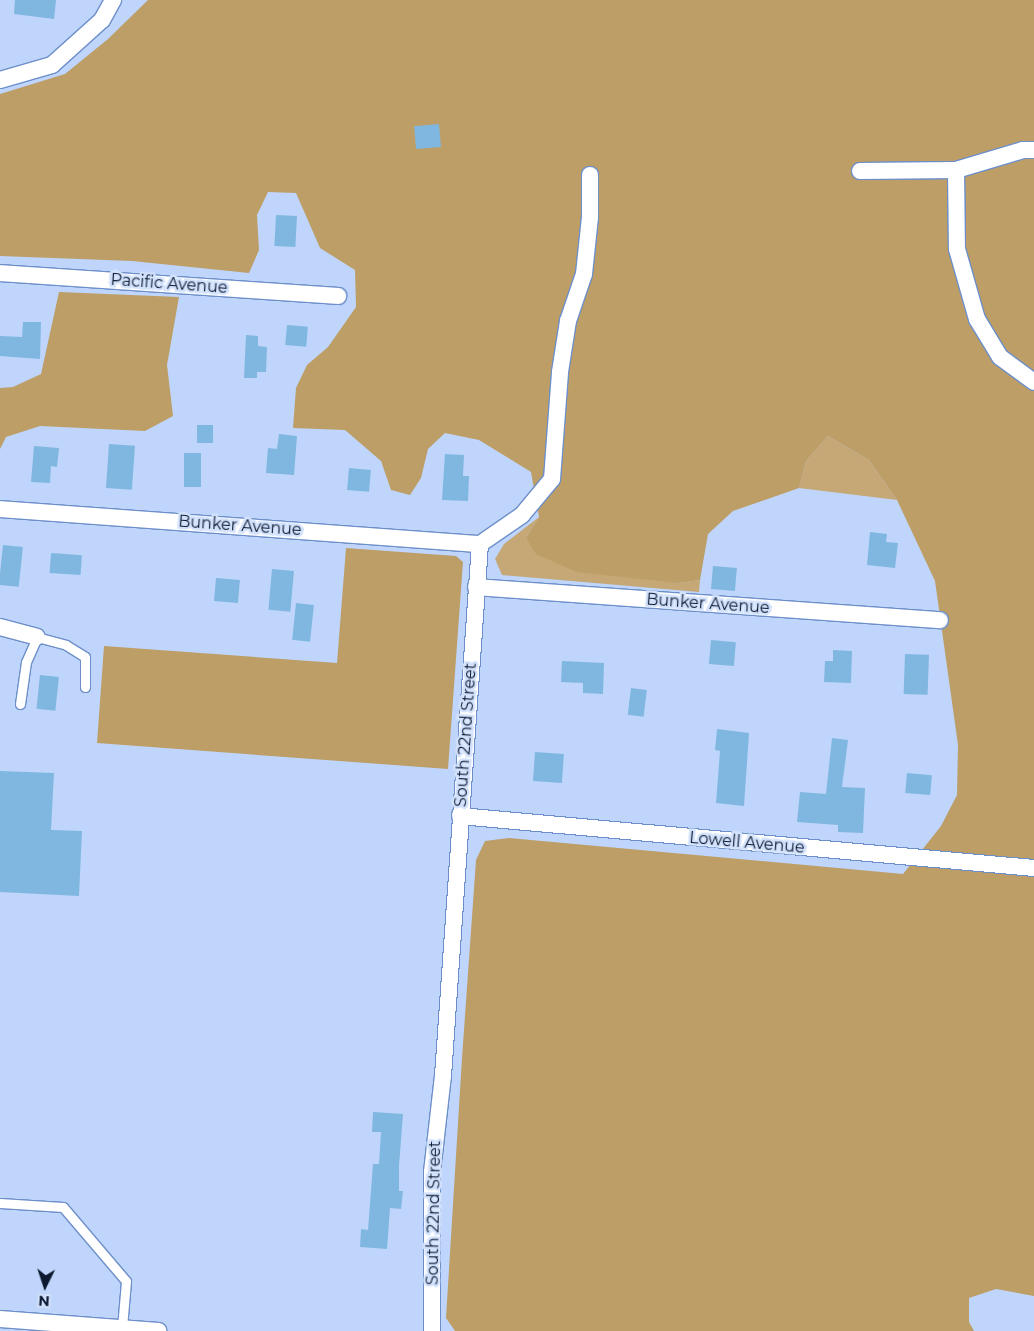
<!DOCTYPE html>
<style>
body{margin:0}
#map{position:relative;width:1034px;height:1331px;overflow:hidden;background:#bfd5fb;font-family:Montserrat,sans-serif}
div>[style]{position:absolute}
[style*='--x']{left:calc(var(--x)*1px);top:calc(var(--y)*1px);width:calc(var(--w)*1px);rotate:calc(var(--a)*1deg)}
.green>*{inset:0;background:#c5a875}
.forest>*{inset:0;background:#bd9e66}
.building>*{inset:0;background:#80b7e0;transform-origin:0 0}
.roads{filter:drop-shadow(1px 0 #6d8fc9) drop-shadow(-1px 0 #6d8fc9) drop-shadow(0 1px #6d8fc9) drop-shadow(0 -1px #6d8fc9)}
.service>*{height:9px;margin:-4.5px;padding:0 4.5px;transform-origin:4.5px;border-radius:4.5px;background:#fff}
.minor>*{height:16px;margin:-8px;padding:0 8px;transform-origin:8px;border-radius:8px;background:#fff}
span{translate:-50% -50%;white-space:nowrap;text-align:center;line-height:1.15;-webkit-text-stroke:5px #d3e2fc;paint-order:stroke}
.street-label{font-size:16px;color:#0c192f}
.north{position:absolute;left:20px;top:1261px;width:50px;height:50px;-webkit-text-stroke:4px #d3e2fc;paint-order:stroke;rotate:184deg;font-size:14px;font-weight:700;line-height:20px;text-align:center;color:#0c192f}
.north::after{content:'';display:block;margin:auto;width:18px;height:22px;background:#0c192f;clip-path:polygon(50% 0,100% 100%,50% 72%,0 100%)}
</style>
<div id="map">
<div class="green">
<i style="clip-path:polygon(828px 436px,869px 460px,897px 500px,799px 488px,806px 461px)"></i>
<i style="clip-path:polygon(539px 517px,526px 538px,677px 583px,700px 580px,699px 592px,502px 575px,495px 559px,504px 544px)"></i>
</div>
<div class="forest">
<i style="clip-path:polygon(148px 0,1034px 0,1034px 1296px,996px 1289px,969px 1298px,969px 1322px,974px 1331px,455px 1331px,446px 1318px,462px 1058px,476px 860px,485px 841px,509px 838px,903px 874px,941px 826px,957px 795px,958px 745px,935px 581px,897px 500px,869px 460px,828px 436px,806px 461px,799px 488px,733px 511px,708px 534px,700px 580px,678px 583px,577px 572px,536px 554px,526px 538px,539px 517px,531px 472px,479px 440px,445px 433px,428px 449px,421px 478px,410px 495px,391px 490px,381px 461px,345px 430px,293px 428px,296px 388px,307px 365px,328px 347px,356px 307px,355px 270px,320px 248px,296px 193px,268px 192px,257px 215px,259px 250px,249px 273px,132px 261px,0 256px,0 94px,65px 74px,108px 39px)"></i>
<i style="clip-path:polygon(59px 292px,179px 297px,167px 365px,173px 416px,145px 431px,40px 426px,6px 437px,0 449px,0 388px,13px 387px,41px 374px)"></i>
<i style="clip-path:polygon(346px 548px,456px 556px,463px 562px,448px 769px,97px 743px,104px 646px,337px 663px)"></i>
</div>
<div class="building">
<i style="clip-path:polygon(15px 0,56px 0,54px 19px,14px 14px)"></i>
<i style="left:439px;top:124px;width:23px;height:25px;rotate:85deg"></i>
<i style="left:276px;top:215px;width:21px;height:31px;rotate:3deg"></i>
<i style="clip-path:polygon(23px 322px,41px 322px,40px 359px,0 356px,0 336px,22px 337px)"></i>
<i style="left:287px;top:325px;width:21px;height:20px;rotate:5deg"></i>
<i style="clip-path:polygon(246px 335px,258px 336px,258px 346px,267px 347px,266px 372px,257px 372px,257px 378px,244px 378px)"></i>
<i style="left:197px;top:425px;width:16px;height:18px"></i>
<i style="clip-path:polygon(279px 434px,297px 436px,294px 475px,266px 473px,268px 448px,277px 449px)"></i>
<i style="left:109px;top:444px;width:26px;height:44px;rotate:4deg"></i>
<i style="clip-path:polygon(34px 446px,59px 448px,57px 467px,51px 466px,50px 483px,31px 482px)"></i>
<i style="left:184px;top:453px;width:17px;height:34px"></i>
<i style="clip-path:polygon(445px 454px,464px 455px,463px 476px,469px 476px,468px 501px,442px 500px)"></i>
<i style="left:349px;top:468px;width:22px;height:22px;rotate:5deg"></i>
<i style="clip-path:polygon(870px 532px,887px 534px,886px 542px,898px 543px,895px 568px,867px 565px)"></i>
<i style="left:3px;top:545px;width:20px;height:40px;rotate:6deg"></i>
<i style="left:51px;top:553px;width:31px;height:20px;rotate:4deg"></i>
<i style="left:713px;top:566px;width:24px;height:23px;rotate:5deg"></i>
<i style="left:272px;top:569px;width:22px;height:41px;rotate:5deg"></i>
<i style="left:216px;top:578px;width:24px;height:23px;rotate:5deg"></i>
<i style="left:296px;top:603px;width:18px;height:37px;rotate:6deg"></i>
<i style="left:711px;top:640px;width:25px;height:24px;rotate:5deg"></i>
<i style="clip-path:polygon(833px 650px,852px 651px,851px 683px,824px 682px,825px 661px,833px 661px)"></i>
<i style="left:905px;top:654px;width:24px;height:40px;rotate:2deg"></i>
<i style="clip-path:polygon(562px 661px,604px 663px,603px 694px,583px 693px,583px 683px,561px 682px)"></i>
<i style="left:40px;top:675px;width:19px;height:34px;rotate:6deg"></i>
<i style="left:631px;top:688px;width:16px;height:27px;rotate:7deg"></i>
<i style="clip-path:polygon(717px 729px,749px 733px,744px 806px,716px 803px,720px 751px,715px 750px)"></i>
<i style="clip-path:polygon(832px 738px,848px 740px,842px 787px,865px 788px,863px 833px,838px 832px,838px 825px,797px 822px,800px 792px,826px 794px)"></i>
<i style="left:535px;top:752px;width:29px;height:29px;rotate:4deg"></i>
<i style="clip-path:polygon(0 771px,54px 773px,51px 830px,82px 831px,79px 896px,0 892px)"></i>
<i style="left:907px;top:773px;width:25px;height:20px;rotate:5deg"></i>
<i style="clip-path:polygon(373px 1112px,403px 1114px,399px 1166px,399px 1191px,403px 1191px,401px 1209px,390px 1208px,387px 1249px,360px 1247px,361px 1229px,368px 1230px,373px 1164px,379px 1164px,381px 1132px,372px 1132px)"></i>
</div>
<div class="roads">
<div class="service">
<i style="--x:20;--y:704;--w:42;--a:-81.9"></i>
<i style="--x:26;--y:662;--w:27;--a:-66"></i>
<i style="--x:37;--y:637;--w:30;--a:15"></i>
<i style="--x:66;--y:645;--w:22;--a:32"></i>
<i style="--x:85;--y:657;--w:30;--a:90"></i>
<i style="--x:0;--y:1203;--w:63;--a:3.6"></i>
<i style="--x:63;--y:1207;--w:97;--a:49.6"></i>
<i style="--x:126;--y:1281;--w:47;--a:94.9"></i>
</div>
<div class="minor">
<i style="--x:0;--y:80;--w:54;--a:-16.1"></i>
<i style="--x:52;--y:65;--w:67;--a:-42"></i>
<i style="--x:102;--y:20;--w:23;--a:-61"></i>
<i style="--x:956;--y:170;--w:79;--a:89.3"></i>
<i style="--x:957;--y:249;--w:73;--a:74.1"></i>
<i style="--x:977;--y:319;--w:44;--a:58.8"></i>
<i style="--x:1000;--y:357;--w:42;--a:36.3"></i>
<i style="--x:860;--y:171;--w:96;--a:-0.6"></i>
<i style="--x:956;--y:170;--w:70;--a:-16.6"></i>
<i style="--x:1023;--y:150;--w:11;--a:0"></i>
<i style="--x:0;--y:273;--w:339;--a:3.9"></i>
<i style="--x:0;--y:509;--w:481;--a:4.2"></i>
<i style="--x:476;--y:587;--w:465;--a:4.1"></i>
<i style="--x:0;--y:627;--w:38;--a:15"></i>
<i style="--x:460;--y:816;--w:576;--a:5.18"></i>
<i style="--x:0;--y:1319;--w:159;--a:4.3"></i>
<i style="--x:432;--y:1331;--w:159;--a:-90"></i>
<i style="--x:432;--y:1172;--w:97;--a:-83.5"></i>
<i style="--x:443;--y:1076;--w:533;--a:-86.02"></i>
<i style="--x:480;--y:544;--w:51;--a:-34.6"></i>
<i style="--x:522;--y:515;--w:47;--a:-50.2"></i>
<i style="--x:552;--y:479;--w:107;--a:-85.7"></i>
<i style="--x:560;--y:372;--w:52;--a:-81.1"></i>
<i style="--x:568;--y:321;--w:50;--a:-71.2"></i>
<i style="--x:584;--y:274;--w:57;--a:-84"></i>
<i style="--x:590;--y:217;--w:42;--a:-90"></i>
</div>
</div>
<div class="street-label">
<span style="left:169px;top:284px;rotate:4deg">Pacific Avenue</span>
<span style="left:240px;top:526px;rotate:4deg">Bunker Avenue</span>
<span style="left:708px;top:604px;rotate:4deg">Bunker Avenue</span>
<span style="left:466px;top:735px;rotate:-86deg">South 22nd Street</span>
<span style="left:747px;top:843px;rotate:5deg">Lowell Avenue</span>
<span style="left:434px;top:1213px;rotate:-89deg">South 22nd Street</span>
</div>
<div class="north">N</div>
</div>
